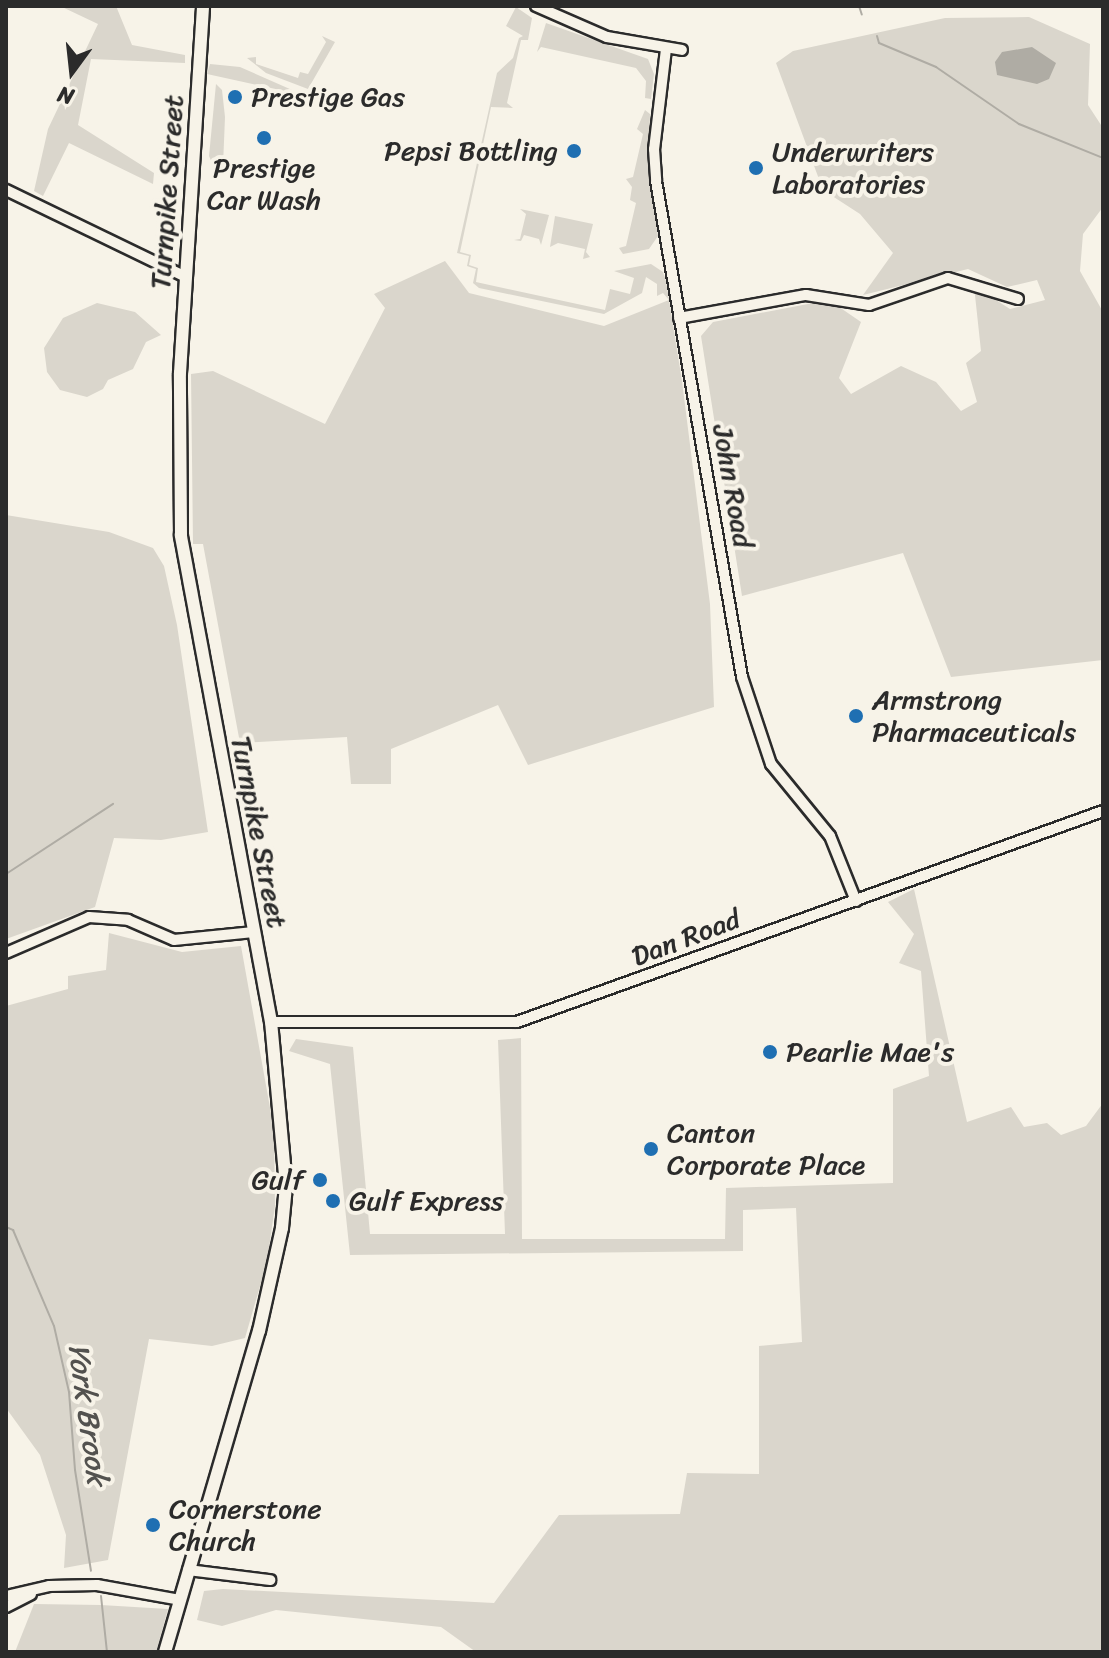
<!DOCTYPE html>
<style>
body{margin:0}
#map{position:relative;width:1109px;height:1658px;overflow:hidden;background:#f7f3e8;font-family:Sriracha,sans-serif}
div>[style]{position:absolute}
[style*='--x']{left:calc(var(--x)*1px);top:calc(var(--y)*1px);width:calc(var(--w)*1px);rotate:calc(var(--a)*1deg)}
.green>*{inset:0;background:#dad6cc}
.water>*{inset:0;background:#afaca4}
.stream>*{height:2px;margin:-1px;padding:0 1px;transform-origin:1px;border-radius:1px;background:#afaca4}
.roads{filter:drop-shadow(2px 0 #2b2b2b) drop-shadow(-2px 0 #2b2b2b) drop-shadow(0 2px #2b2b2b) drop-shadow(0 -2px #2b2b2b)}
.minor>*{height:10px;margin:-5px;padding:0 5px;transform-origin:5px;border-radius:5px;background:#f7f3e8}
.major>*{height:12px;margin:-6px;padding:0 6px;transform-origin:6px;border-radius:6px;background:#f7f3e8}
.dots>*{width:22px;height:22px;translate:-50% -50%;box-sizing:border-box;border:4px solid #f7f3e8;border-radius:50%}
span{translate:-50% -50%;white-space:nowrap;text-align:center;line-height:1.15;-webkit-text-stroke:8px #f7f3e8;paint-order:stroke}
.poi-label{font-size:28px;color:#2b2b2b}
.left{translate:0 -50%;text-align:left}
.right{translate:-100% -50%;text-align:right}
.street-label{font-size:28px;color:#2b2b2b}
.water-label{font-size:30px;color:#53524f;font-style:italic}
.frame{position:absolute;inset:0;border:8px solid #2b2b2b;pointer-events:none}
.north{position:absolute;left:32px;top:32px;width:80px;height:80px;-webkit-text-stroke:6px #f7f3e8;paint-order:stroke;rotate:195deg;font-size:22px;font-weight:700;line-height:32px;text-align:center;color:#2b2b2b}
.north::after{content:'';display:block;margin:auto;width:28px;height:36px;background:#2b2b2b;clip-path:polygon(50% 0,100% 100%,50% 72%,0 100%)}
</style>
<div id="map">
<div class="green">
<i style="clip-path:polygon(60px 6px,116px 6px,132px 45px,185px 55px,185px 63px,91px 59px,78px 125px,154px 173px,153px 184px,69px 143px,43px 196px,34px 191px,48px 129px,98px 24px)"></i>
<i style="clip-path:polygon(516px 7px,532px 18px,528px 40px,521px 40px,507px 103px,513px 108px,491px 107px,460px 252px,471px 255px,469px 265px,478px 268px,476px 282px,605px 310px,610px 289px,630px 294px,634px 278px,614px 271px,651px 264px,663px 272px,666px 281px,682px 381px,710px 604px,714px 707px,528px 765px,498px 705px,391px 749px,391px 784px,351px 784px,347px 737px,240px 743px,203px 544px,193px 544px,191px 374px,213px 371px,325px 424px,385px 308px,374px 294px,445px 261px,469px 293px,604px 326px,669px 300px,663px 293px,657px 296px,657px 284px,646px 277px,642px 293px,604px 314px,479px 288px,473px 283px,476px 269px,467px 266px,469px 256px,457px 253px,497px 73px,513px 58px,519px 38px,523px 36px,506px 26px)"></i>
<i style="clip-path:polygon(1029px 17px,1090px 44px,1088px 105px,1103px 128px,1103px 207px,1083px 234px,1080px 271px,1103px 312px,1103px 660px,951px 677px,903px 553px,742px 596px,701px 336px,713px 322px,829px 300px,861px 322px,839px 378px,851px 394px,901px 366px,936px 382px,961px 411px,977px 402px,966px 363px,981px 351px,974px 286px,1010px 309px,1045px 300px,1037px 280px,1007px 287px,968px 269px,863px 295px,893px 253px,860px 214px,823px 190px,776px 63px,793px 51px,945px 18px)"></i>
<i style="clip-path:polygon(546px 23px,648px 59px,654px 74px,651px 99px,645px 98px,646px 81px,636px 68px,541px 47px,537px 52px)"></i>
<i style="clip-path:polygon(322px 36px,335px 42px,308px 89px,266px 73px,247px 58px,256px 57px,256px 64px,298px 78px,300px 72px,308px 74px,326px 42px)"></i>
<i style="clip-path:polygon(210px 64px,240px 67px,308px 97px,306px 104px,280px 90px,207px 74px)"></i>
<i style="clip-path:polygon(216px 84px,222px 90px,225px 117px,223px 166px,213px 165px,209px 156px)"></i>
<i style="clip-path:polygon(645px 110px,650px 114px,648px 165px,658px 236px,649px 249px,623px 254px,619px 248px,626px 246px,636px 203px,630px 200px,632px 187px,626px 179px,633px 177px,643px 134px,637px 129px)"></i>
<i style="clip-path:polygon(520px 209px,549px 215px,541px 245px,539px 239px,524px 235px,521px 241px,514px 240px,520px 239px,526px 214px)"></i>
<i style="clip-path:polygon(555px 216px,593px 224px,586px 252px,590px 257px,583px 259px,585px 249px,558px 243px,550px 247px)"></i>
<i style="clip-path:polygon(97px 303px,135px 312px,161px 335px,146px 342px,133px 369px,108px 380px,103px 389px,87px 397px,60px 390px,47px 372px,44px 348px,63px 318px)"></i>
<i style="clip-path:polygon(6px 515px,109px 532px,153px 548px,164px 566px,177px 625px,208px 832px,161px 840px,114px 838px,95px 907px,6px 939px)"></i>
<i style="clip-path:polygon(914px 889px,967px 1122px,1011px 1107px,1024px 1127px,1047px 1123px,1061px 1135px,1086px 1126px,1103px 1103px,1103px 1652px,476px 1652px,441px 1627px,276px 1610px,222px 1626px,197px 1620px,204px 1591px,223px 1589px,494px 1603px,559px 1515px,680px 1514px,687px 1473px,759px 1474px,759px 1346px,802px 1342px,796px 1208px,743px 1210px,743px 1251px,350px 1255px,330px 1064px,289px 1051px,296px 1039px,353px 1047px,370px 1234px,505px 1234px,498px 1040px,521px 1038px,522px 1239px,725px 1239px,726px 1188px,893px 1183px,893px 1089px,929px 1076px,921px 971px,899px 963px,914px 934px,888px 902px)"></i>
<i style="clip-path:polygon(109px 933px,182px 952px,241px 946px,274px 1130px,275px 1206px,267px 1262px,245px 1338px,212px 1346px,149px 1339px,108px 1560px,64px 1568px,66px 1535px,40px 1455px,6px 1408px,6px 1006px,68px 989px,68px 976px,106px 970px)"></i>
<i style="clip-path:polygon(34px 1604px,101px 1605px,168px 1609px,156px 1652px,15px 1652px)"></i>
</div>
<div class="water">
<i style="clip-path:polygon(1032px 47px,1056px 63px,1049px 79px,1037px 84px,997px 75px,995px 62px,1002px 52px)"></i>
</div>
<div class="stream">
<i style="--x:859;--y:6;--w:9;--a:72"></i>
<i style="--x:877;--y:36;--w:7;--a:74"></i>
<i style="--x:879;--y:43;--w:62;--a:22.8"></i>
<i style="--x:936;--y:67;--w:101;--a:34.5"></i>
<i style="--x:1019;--y:124;--w:91;--a:22"></i>
<i style="--x:6;--y:874;--w:128;--a:-33.2"></i>
<i style="--x:6;--y:1227;--w:8;--a:23"></i>
<i style="--x:13;--y:1230;--w:104;--a:66.9"></i>
<i style="--x:54;--y:1326;--w:68;--a:77.2"></i>
<i style="--x:69;--y:1392;--w:78;--a:85.6"></i>
<i style="--x:75;--y:1470;--w:102;--a:81"></i>
<i style="--x:101;--y:1596;--w:56;--a:83.9"></i>
</div>
<div class="roads">
<div class="minor">
<i style="--x:536;--y:6;--w:77;--a:23.6"></i>
<i style="--x:607;--y:37;--w:76;--a:9.8"></i>
<i style="--x:666;--y:49;--w:101;--a:96.8"></i>
<i style="--x:654;--y:149;--w:32;--a:86"></i>
<i style="--x:656;--y:181;--w:503;--a:80.16"></i>
<i style="--x:742;--y:677;--w:92;--a:71.6"></i>
<i style="--x:771;--y:764;--w:93;--a:50.7"></i>
<i style="--x:830;--y:836;--w:70;--a:68.2"></i>
<i style="--x:6;--y:190;--w:200;--a:25.8"></i>
<i style="--x:679;--y:318;--w:129;--a:-10.3"></i>
<i style="--x:806;--y:295;--w:64;--a:9"></i>
<i style="--x:869;--y:305;--w:83;--a:-18.9"></i>
<i style="--x:948;--y:278;--w:73;--a:16.7"></i>
<i style="--x:6;--y:953;--w:90;--a:-23.4"></i>
<i style="--x:89;--y:917;--w:39;--a:4"></i>
<i style="--x:128;--y:920;--w:50;--a:23.5"></i>
<i style="--x:174;--y:940;--w:80;--a:-5.7"></i>
<i style="--x:271;--y:1022;--w:246;--a:0"></i>
<i style="--x:517;--y:1022;--w:623;--a:-19.8"></i>
<i style="--x:188;--y:1570;--w:83;--a:7"></i>
<i style="--x:6;--y:1596;--w:44;--a:-13.1"></i>
<i style="--x:49;--y:1586;--w:48;--a:-1.2"></i>
<i style="--x:97;--y:1585;--w:84;--a:10.2"></i>
<i style="--x:6;--y:1607;--w:28;--a:-27"></i>
</div>
<div class="major">
<i style="--x:165;--y:1652;--w:334;--a:-73.7"></i>
<i style="--x:259;--y:1331;--w:106;--a:-77.4"></i>
<i style="--x:282;--y:1228;--w:42;--a:-84.6"></i>
<i style="--x:286;--y:1186;--w:165;--a:-95.2"></i>
<i style="--x:271;--y:1022;--w:495;--a:-100.5"></i>
<i style="--x:181;--y:535;--w:162;--a:-90.4"></i>
<i style="--x:180;--y:373;--w:368;--a:-86.4"></i>
</div>
</div>
<div class="dots">
<i style="left:235px;top:97px;background:#1f6fb2"></i>
<i style="left:264px;top:138px;background:#1f6fb2"></i>
<i style="left:574px;top:151px;background:#1f6fb2"></i>
<i style="left:756px;top:168px;background:#1f6fb2"></i>
<i style="left:856px;top:716px;background:#1f6fb2"></i>
<i style="left:770px;top:1052px;background:#1f6fb2"></i>
<i style="left:651px;top:1149px;background:#1f6fb2"></i>
<i style="left:320px;top:1180px;background:#1f6fb2"></i>
<i style="left:333px;top:1201px;background:#1f6fb2"></i>
<i style="left:153px;top:1525px;background:#1f6fb2"></i>
</div>
<div class="poi-label">
<span class="left" style="left:251px;top:97px">Prestige Gas</span>
<span class="right" style="left:558px;top:151px">Pepsi Bottling</span>
<span class="left" style="left:772px;top:168px">Underwriters<br>Laboratories</span>
<span style="left:264px;top:184px">Prestige<br>Car Wash</span>
<span class="left" style="left:872px;top:716px">Armstrong<br>Pharmaceuticals</span>
<span class="left" style="left:786px;top:1052px">Pearlie Mae's</span>
<span class="left" style="left:667px;top:1149px">Canton<br>Corporate Place</span>
<span class="right" style="left:304px;top:1180px">Gulf</span>
<span class="left" style="left:349px;top:1201px">Gulf Express</span>
<span class="left" style="left:169px;top:1525px">Cornerstone<br>Church</span>
</div>
<div class="street-label">
<span style="left:167px;top:192px;rotate:-86deg">Turnpike Street</span>
<span style="left:733px;top:486px;rotate:80deg">John Road</span>
<span style="left:259px;top:832px;rotate:79deg">Turnpike Street</span>
<span style="left:686px;top:938px;rotate:-21deg">Dan Road</span>
</div>
<div class="water-label">
<span style="left:88px;top:1414px;rotate:82deg">York Brook</span>
</div>
<div class="frame"></div>
<div class="north">N</div>
</div>
